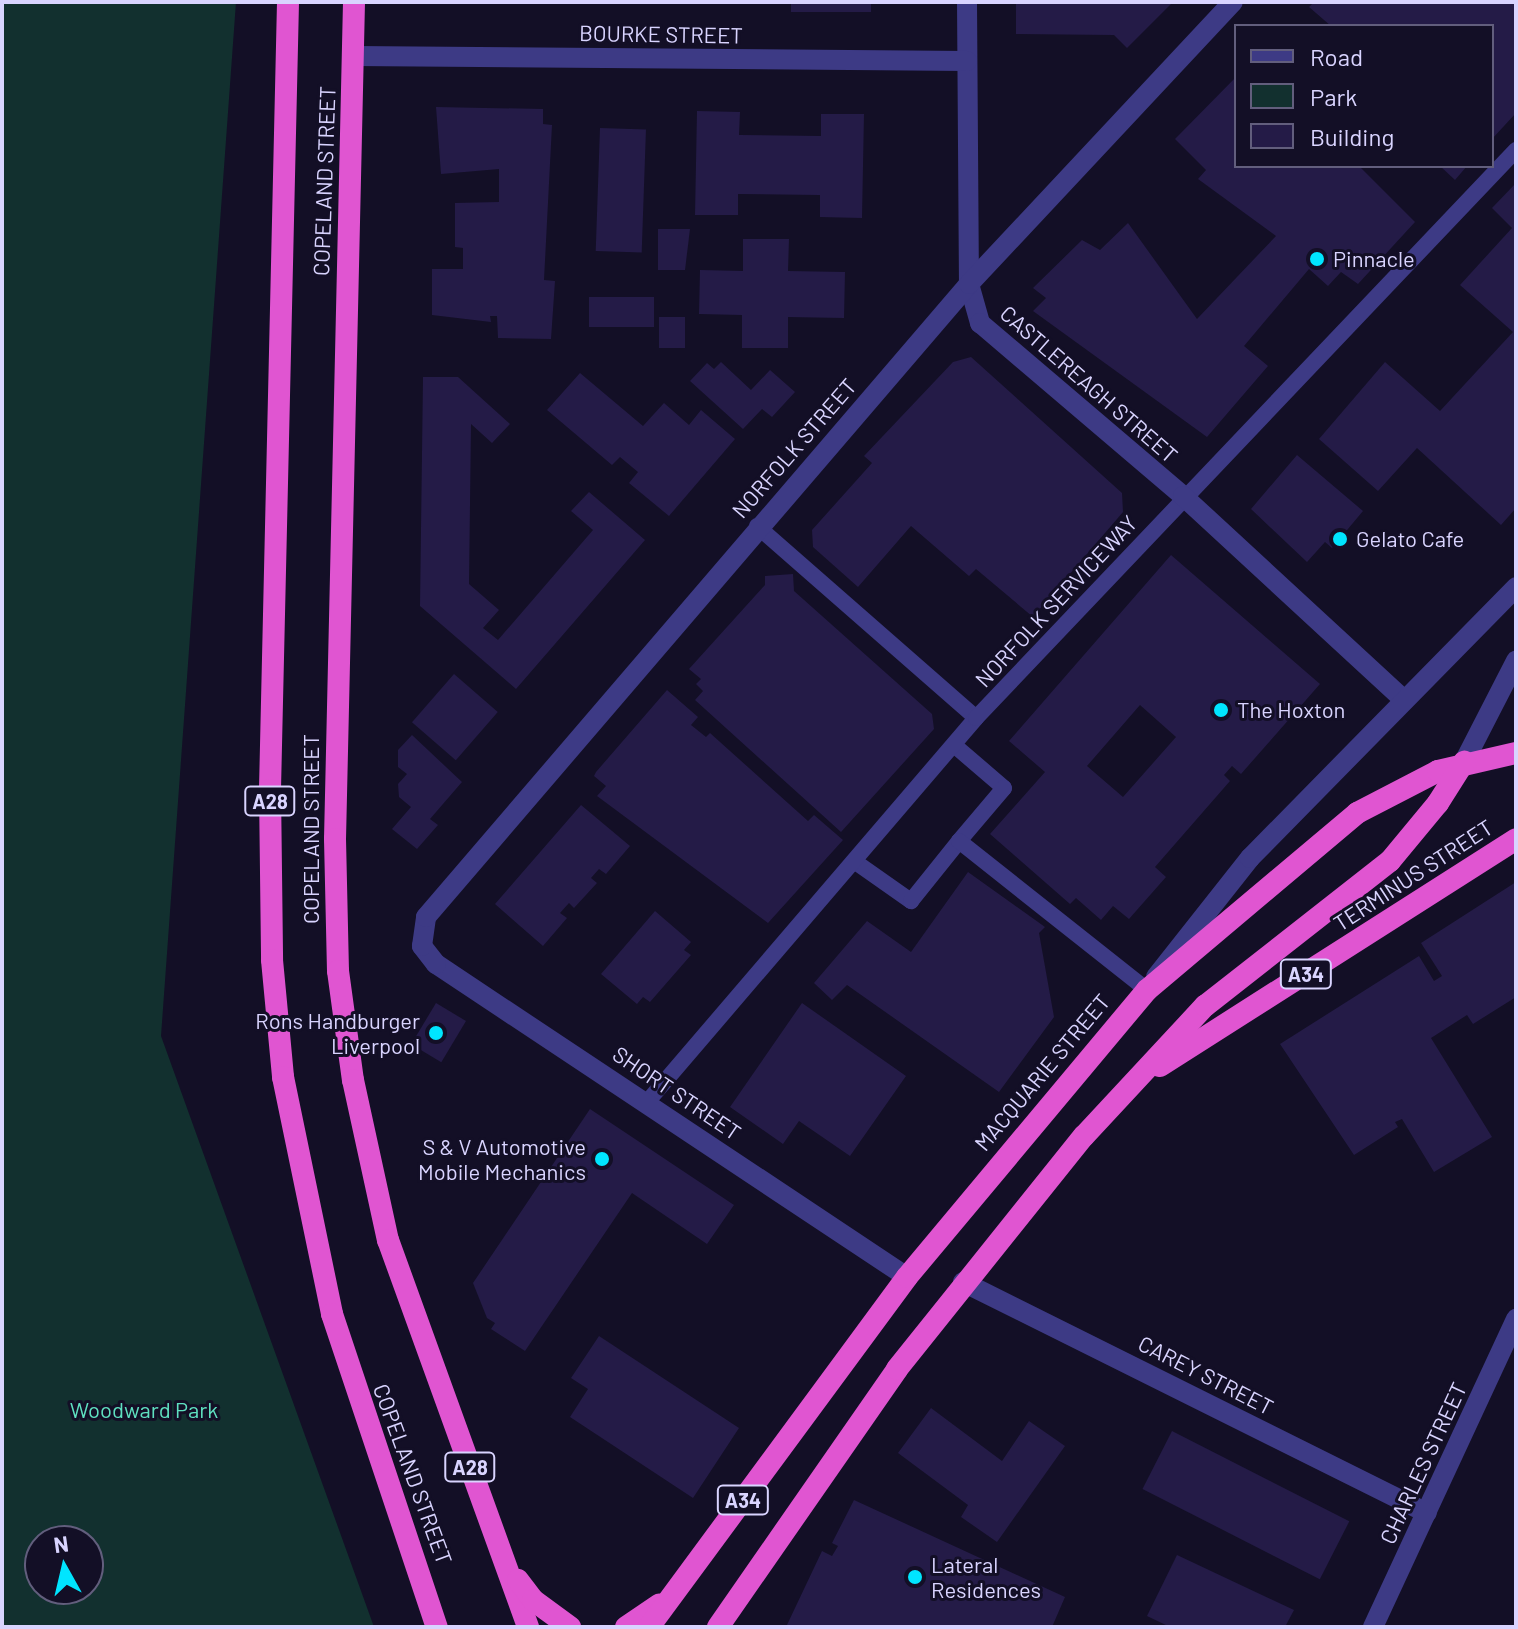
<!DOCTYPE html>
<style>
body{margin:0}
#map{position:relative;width:1518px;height:1629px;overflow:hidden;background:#130f26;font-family:Barlow,sans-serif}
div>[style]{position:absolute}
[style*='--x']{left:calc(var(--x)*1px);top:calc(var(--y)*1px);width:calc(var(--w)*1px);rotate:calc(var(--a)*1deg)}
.green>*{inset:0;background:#12302f}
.building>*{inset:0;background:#241b47;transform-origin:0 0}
.service>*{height:16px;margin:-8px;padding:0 8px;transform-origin:8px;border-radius:8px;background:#3d3a85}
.minor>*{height:20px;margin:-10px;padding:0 10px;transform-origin:10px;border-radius:10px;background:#3d3a85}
.tertiary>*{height:20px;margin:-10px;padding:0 10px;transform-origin:10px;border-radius:10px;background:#3d3a85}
.trunk>*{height:22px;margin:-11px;padding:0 11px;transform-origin:11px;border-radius:11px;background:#e055d1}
.dots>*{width:22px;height:22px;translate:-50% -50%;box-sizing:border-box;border:4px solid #130f26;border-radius:50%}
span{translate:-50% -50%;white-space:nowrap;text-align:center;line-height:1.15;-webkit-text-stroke:6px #130f26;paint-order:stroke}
.shield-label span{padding:2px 6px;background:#130f26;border:2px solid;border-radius:6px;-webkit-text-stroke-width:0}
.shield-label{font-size:20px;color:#d9d4ff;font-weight:700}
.street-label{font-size:22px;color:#d9d4ff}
.poi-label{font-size:22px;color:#d9d4ff}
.left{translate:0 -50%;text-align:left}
.right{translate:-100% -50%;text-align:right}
.park-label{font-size:22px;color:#5fe0c0}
.frame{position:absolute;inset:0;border:4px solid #d9d4ff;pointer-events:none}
.legend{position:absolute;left:1234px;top:24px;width:260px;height:144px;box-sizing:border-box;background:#130f26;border:2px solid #625e7d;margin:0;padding:10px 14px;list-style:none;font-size:24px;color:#d9d4ff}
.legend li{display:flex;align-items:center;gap:16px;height:40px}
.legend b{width:40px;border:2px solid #625e7d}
.north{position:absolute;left:24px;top:1525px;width:80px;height:80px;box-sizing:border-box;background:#130f26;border:2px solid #625e7d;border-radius:50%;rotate:352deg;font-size:22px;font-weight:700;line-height:32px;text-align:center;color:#d9d4ff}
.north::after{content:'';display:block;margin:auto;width:28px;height:36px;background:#00e5ff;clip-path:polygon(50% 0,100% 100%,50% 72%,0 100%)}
</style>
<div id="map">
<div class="green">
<i style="clip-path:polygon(evenodd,2px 2px,236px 2px,161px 1036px,374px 1627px,2px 1627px,2px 2px,40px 1541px,88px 1541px,88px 1589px,40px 1589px,40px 1541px)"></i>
</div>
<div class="building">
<i style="left:791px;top:2px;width:80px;height:10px"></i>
<i style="clip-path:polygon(1016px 2px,1173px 2px,1127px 48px,1114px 35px,1016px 34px)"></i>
<i style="clip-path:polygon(1314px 2px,1516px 2px,1516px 113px,1492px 139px,1492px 26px,1331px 26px,1309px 7px)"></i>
<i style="clip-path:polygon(1236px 77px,1236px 166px,1359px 166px,1415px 222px,1358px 284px,1341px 272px,1328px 286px,1309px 269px,1244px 346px,1268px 366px,1207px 437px,1033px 311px,1046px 298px,1033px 288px,1082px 240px,1100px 250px,1128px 223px,1197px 319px,1276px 236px,1198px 179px,1206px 170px,1175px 139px)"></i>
<i style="clip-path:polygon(436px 107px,543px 109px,543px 124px,552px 125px,544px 280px,555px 281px,551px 339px,498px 338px,497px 316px,490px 316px,491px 322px,432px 315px,432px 269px,463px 269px,463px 248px,455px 247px,455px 203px,499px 202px,499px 169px,441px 174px)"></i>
<i style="clip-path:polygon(697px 111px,740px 112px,739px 135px,821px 136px,821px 114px,864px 114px,862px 218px,820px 217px,820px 195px,738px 194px,738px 215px,695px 215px)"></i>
<i style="left:600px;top:128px;width:46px;height:123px;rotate:2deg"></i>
<i style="clip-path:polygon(1440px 166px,1467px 166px,1455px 180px)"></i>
<i style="clip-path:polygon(1516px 183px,1516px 508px,1501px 525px,1417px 448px,1378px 491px,1319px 439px,1385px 362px,1440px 411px,1513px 332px,1460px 285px,1512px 228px,1492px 208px)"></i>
<i style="clip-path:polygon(658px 229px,690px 229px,685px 270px,658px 270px)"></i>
<i style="clip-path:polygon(743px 239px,789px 239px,788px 271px,845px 272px,844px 318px,788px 317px,788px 348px,742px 348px,742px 315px,699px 314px,700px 270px,743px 271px)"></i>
<i style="left:589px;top:297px;width:65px;height:30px"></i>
<i style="left:659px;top:317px;width:26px;height:31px"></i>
<i style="clip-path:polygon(971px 357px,1122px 493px,1123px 512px,1033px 617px,976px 569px,969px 576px,911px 526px,858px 587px,813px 547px,812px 530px,872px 463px,864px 456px,953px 362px)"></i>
<i style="clip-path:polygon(721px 362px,751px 390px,770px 370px,795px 392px,772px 417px,762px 409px,743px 429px,690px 381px,707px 363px,714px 369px)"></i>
<i style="clip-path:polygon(580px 373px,643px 426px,664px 403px,689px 425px,701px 410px,735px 439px,669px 516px,629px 483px,638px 472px,620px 457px,612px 465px,547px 410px)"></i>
<i style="clip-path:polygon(423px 377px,458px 377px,510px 424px,492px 443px,471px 424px,469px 584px,499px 610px,483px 628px,498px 640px,593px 530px,571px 511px,589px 492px,645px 540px,516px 689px,420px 606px)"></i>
<i style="clip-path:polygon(1297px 455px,1363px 511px,1332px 548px,1325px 542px,1307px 562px,1251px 509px)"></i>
<i style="clip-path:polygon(evenodd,1171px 555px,1320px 684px,1241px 774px,1232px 766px,1224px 775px,1230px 781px,1155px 867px,1166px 877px,1129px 919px,1113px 906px,1101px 920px,1076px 898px,1070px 904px,990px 834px,1045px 772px,1009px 741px,1171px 555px,1140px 705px,1176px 737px,1123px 797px,1087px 766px,1140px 705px)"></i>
<i style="clip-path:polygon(793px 574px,794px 591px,932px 714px,934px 729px,841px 832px,695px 700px,703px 691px,696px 684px,701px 679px,689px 669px,765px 585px,765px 576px)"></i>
<i style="left:454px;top:674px;width:58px;height:64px;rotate:41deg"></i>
<i style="clip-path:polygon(667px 690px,698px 717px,691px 725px,706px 737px,710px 733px,808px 821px,814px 815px,843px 840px,768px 923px,597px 796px,606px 786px,594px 776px,596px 772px)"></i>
<i style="clip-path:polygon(412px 735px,462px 782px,430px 819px,438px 825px,417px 849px,392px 829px,411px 807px,399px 797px,398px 784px,407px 774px,398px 767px,398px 750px)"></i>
<i style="clip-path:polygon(581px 805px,630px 846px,606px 874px,599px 869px,591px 878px,597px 883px,574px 908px,569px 903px,560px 913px,567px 918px,543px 946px,495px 904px)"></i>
<i style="clip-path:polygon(968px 872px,1045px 927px,1039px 933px,1054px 1017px,999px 1092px,847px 985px,832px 1000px,814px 983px,867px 921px,911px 952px)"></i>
<i style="clip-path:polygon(1516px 882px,1516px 997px,1473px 1024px,1467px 1015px,1431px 1038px,1492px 1137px,1434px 1172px,1402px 1119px,1395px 1122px,1398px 1127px,1354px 1155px,1280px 1044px,1419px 956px,1434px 981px,1442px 976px,1421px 943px)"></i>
<i style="clip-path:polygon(655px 911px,691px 942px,684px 950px,691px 955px,650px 1002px,643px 997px,637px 1004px,601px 974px)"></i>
<i style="left:436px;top:1003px;width:35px;height:48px;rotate:31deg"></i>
<i style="clip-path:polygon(802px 1003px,906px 1076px,850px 1156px,799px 1121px,783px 1144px,730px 1107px)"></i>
<i style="clip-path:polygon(590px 1109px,734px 1205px,707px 1244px,632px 1193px,525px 1351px,491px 1329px,495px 1323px,487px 1318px,473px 1283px)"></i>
<i style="clip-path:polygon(599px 1336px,739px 1428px,693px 1498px,570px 1417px,588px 1389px,571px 1378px)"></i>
<i style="clip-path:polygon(931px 1408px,1002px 1461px,1029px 1421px,1065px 1446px,997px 1542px,961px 1517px,968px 1505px,898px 1453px)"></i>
<i style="left:1172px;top:1431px;width:199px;height:65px;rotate:27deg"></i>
<i style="clip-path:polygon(854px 1500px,1065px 1597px,1052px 1627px,786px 1627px,822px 1551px,832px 1556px,838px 1546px,832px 1543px)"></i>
<i style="clip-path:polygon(1177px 1555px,1294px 1610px,1285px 1627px,1170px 1627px,1147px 1616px)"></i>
</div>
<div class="service">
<i style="--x:757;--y:526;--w:291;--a:41.2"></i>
<i style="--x:954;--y:745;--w:66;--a:40.7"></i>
<i style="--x:1004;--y:788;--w:70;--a:130.3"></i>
<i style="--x:854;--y:861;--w:70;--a:35.1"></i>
<i style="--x:911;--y:901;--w:77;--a:-51.3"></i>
<i style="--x:959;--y:841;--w:240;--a:38.4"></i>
<i style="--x:648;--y:1101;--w:504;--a:-49.42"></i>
<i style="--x:976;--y:718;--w:784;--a:-46.45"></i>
</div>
<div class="minor">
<i style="--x:967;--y:2;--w:282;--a:89.6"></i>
<i style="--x:969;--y:284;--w:41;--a:74.2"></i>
<i style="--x:980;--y:323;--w:267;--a:40.4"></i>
<i style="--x:1183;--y:496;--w:301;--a:42.7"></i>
<i style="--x:354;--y:56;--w:613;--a:0.47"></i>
<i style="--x:907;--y:1277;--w:566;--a:-146.39"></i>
<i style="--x:436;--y:964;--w:23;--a:-128"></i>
<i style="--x:422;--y:946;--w:29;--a:-82"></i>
<i style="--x:426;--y:917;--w:834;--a:-49.38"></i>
<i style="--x:969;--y:284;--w:386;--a:-46.9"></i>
<i style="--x:963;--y:1282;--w:518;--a:26.47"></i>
<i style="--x:1373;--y:1627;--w:340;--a:-65.1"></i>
</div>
<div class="tertiary">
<i style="--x:1464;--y:762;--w:114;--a:-62.8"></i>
<i style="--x:1156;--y:977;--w:152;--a:-51.7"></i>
<i style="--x:1250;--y:858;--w:380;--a:-45.5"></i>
</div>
<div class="trunk">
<i style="--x:288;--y:2;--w:788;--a:91.31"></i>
<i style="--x:270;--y:790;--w:170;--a:89.3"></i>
<i style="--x:272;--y:960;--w:118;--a:84.6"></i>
<i style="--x:283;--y:1077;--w:242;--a:78.3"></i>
<i style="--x:332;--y:1314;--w:330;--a:71.5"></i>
<i style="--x:354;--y:2;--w:837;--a:91.3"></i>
<i style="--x:335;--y:839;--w:132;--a:88.7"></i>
<i style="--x:338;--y:971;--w:110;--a:82.2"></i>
<i style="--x:353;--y:1080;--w:164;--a:77.7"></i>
<i style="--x:388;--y:1240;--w:412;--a:70.1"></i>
<i style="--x:1160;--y:1066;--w:422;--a:-32.5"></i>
<i style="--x:518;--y:1580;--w:25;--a:53"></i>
<i style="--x:533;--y:1600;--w:46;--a:36.1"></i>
<i style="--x:626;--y:1627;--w:40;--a:-34"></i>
<i style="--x:649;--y:1627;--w:435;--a:-53.6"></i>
<i style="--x:907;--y:1277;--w:374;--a:-50.1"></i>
<i style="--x:1147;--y:990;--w:275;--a:-40.1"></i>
<i style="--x:1357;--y:813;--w:91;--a:-27.4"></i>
<i style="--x:1438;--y:771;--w:80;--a:-13"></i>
<i style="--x:718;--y:1627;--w:314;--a:-55.2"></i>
<i style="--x:897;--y:1369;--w:299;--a:-51.3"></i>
<i style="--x:1084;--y:1136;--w:178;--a:-47.1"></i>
<i style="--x:1205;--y:1006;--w:235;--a:-38.1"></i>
<i style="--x:1390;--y:861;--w:75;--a:-50.4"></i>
<i style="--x:1438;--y:803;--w:49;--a:-57.6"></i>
</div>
<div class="dots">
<i style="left:1317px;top:259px;background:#00e5ff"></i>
<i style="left:1340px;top:539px;background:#00e5ff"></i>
<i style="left:1221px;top:710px;background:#00e5ff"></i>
<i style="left:436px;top:1033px;background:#00e5ff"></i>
<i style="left:602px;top:1159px;background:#00e5ff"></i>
<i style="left:915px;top:1577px;background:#00e5ff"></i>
</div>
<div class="shield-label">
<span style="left:270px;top:801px">A28</span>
<span style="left:1306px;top:974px">A34</span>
<span style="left:470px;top:1467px">A28</span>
<span style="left:743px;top:1500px">A34</span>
</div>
<div class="street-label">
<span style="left:661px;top:34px;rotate:1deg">BOURKE STREET</span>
<span style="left:324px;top:181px;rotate:-88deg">COPELAND STREET</span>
<span style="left:1089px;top:384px;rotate:41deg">CASTLEREAGH STREET</span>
<span style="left:794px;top:448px;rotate:-49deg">NORFOLK STREET</span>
<span style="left:1056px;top:601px;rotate:-47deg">NORFOLK SERVICEWAY</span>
<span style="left:311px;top:829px;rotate:-90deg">COPELAND STREET</span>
<span style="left:1413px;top:875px;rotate:-33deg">TERMINUS STREET</span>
<span style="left:1042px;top:1072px;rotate:-50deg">MACQUARIE STREET</span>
<span style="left:677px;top:1093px;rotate:34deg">SHORT STREET</span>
<span style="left:1206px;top:1375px;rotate:27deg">CAREY STREET</span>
<span style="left:1423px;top:1463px;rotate:-65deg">CHARLES STREET</span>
<span style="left:413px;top:1474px;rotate:70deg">COPELAND STREET</span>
</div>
<div class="poi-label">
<span class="left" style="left:1333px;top:259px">Pinnacle</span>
<span class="left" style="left:1356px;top:539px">Gelato Cafe</span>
<span class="left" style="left:1237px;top:710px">The Hoxton</span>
<span class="right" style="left:420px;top:1033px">Rons Handburger<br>Liverpool</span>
<span class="right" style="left:586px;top:1159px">S &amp; V Automotive<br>Mobile Mechanics</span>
<span class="left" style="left:931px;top:1577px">Lateral<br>Residences</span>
</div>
<div class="park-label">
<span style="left:144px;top:1410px">Woodward Park</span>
</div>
<div class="frame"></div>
<ul class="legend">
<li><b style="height:10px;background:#3d3a85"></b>Road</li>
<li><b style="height:22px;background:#12302f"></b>Park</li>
<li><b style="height:22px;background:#241b47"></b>Building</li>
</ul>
<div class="north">N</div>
</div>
